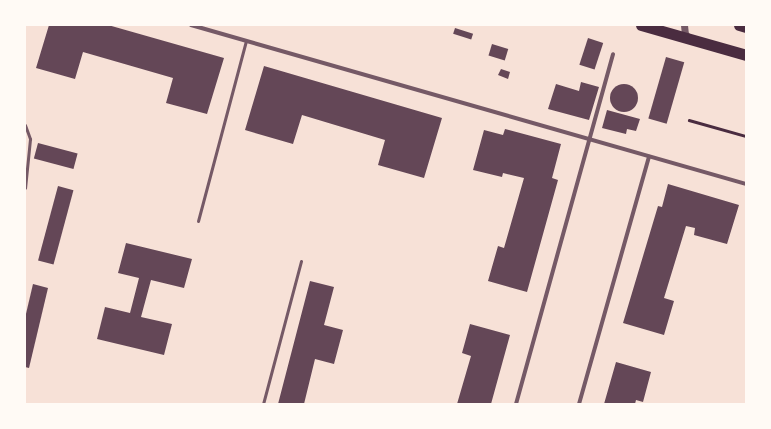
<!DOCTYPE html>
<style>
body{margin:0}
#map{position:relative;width:771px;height:429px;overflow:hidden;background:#f7e1d7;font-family:Commissioner,sans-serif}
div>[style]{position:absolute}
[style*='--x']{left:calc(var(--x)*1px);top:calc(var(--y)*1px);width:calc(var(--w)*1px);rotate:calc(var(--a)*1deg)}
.building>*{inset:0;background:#644757;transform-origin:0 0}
.round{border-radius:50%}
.path>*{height:2.5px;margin:-1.25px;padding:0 1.25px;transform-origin:1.25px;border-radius:1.25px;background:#4a2c40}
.service>*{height:3px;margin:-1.5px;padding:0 1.5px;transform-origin:1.5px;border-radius:1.5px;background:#755966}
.minor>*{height:4px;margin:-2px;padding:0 2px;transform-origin:2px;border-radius:2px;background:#755966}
.tertiary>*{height:7px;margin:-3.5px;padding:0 3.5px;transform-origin:3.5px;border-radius:3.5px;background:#755966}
.trunk>*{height:11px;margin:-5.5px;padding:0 5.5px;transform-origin:5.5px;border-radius:5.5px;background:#4a2c40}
span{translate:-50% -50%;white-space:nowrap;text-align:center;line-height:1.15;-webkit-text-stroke:3.5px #fffaf5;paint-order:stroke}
.frame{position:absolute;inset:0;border:26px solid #fffaf5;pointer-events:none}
</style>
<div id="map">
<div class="building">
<i style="clip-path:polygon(49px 25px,108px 25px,224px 58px,207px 114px,166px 103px,173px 78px,83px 52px,75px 79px,36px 68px)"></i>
<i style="left:455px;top:28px;width:19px;height:6px;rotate:18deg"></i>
<i style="left:588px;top:38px;width:16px;height:28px;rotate:18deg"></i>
<i style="left:492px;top:44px;width:17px;height:12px;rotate:17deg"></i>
<i style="left:666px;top:57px;width:19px;height:64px;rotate:16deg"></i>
<i style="clip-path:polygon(264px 66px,442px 118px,424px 178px,378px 165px,385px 140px,302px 115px,293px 144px,245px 130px)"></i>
<i style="clip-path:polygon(501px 69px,510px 72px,508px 79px,498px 75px)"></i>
<i style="clip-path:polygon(581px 82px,599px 87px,589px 120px,548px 109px,556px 84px,579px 91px)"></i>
<i class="round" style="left:610px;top:84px;width:28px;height:28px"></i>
<i style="clip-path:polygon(607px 110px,640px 119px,636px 131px,627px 129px,626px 134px,602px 128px)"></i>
<i style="clip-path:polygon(505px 129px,561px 144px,552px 178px,558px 180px,527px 292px,488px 281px,498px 246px,504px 248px,524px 178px,503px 173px,502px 177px,473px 170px,484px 130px,503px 135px)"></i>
<i style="left:38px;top:143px;width:41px;height:16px;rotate:15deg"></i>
<i style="clip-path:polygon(668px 184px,739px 205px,727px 244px,694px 235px,695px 228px,686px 226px,664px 298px,674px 301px,664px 335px,623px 323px,658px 206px,662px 207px)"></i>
<i style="left:58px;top:186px;width:16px;height:77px;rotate:15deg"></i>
<i style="clip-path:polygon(126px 243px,192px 259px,184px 288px,151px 280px,141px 317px,172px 324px,164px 355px,97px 339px,105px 307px,130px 313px,139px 278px,118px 273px)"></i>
<i style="clip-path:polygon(310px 281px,334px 287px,324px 325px,343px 330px,334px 364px,315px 359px,304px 404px,278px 404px)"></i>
<i style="clip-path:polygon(33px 284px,48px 288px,29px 368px,25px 367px,25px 318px)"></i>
<i style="clip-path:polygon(470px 324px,510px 335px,491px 404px,457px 404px,471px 356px,462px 353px)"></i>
<i style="clip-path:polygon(616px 362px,651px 372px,643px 402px,636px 400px,635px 404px,604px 404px)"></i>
</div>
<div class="path">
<i style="--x:321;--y:25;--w:11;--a:0"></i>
<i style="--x:689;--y:120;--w:59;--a:15.7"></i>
</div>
<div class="service">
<i style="--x:25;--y:125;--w:15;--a:70"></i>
<i style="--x:30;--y:139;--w:49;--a:95.8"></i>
<i style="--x:198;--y:221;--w:186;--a:-75.1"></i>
<i style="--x:263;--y:404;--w:148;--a:-75.1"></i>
</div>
<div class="minor">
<i style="--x:191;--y:25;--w:577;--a:15.99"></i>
<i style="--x:516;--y:404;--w:363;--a:-74.5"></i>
<i style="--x:579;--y:404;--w:257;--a:-74.2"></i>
</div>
<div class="tertiary">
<i style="--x:684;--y:25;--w:9;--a:84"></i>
<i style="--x:685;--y:34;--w:7;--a:45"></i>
</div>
<div class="trunk">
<i style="--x:641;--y:25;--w:109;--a:15.9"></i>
<i style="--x:739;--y:25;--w:7;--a:16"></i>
</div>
<div class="frame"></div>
</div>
